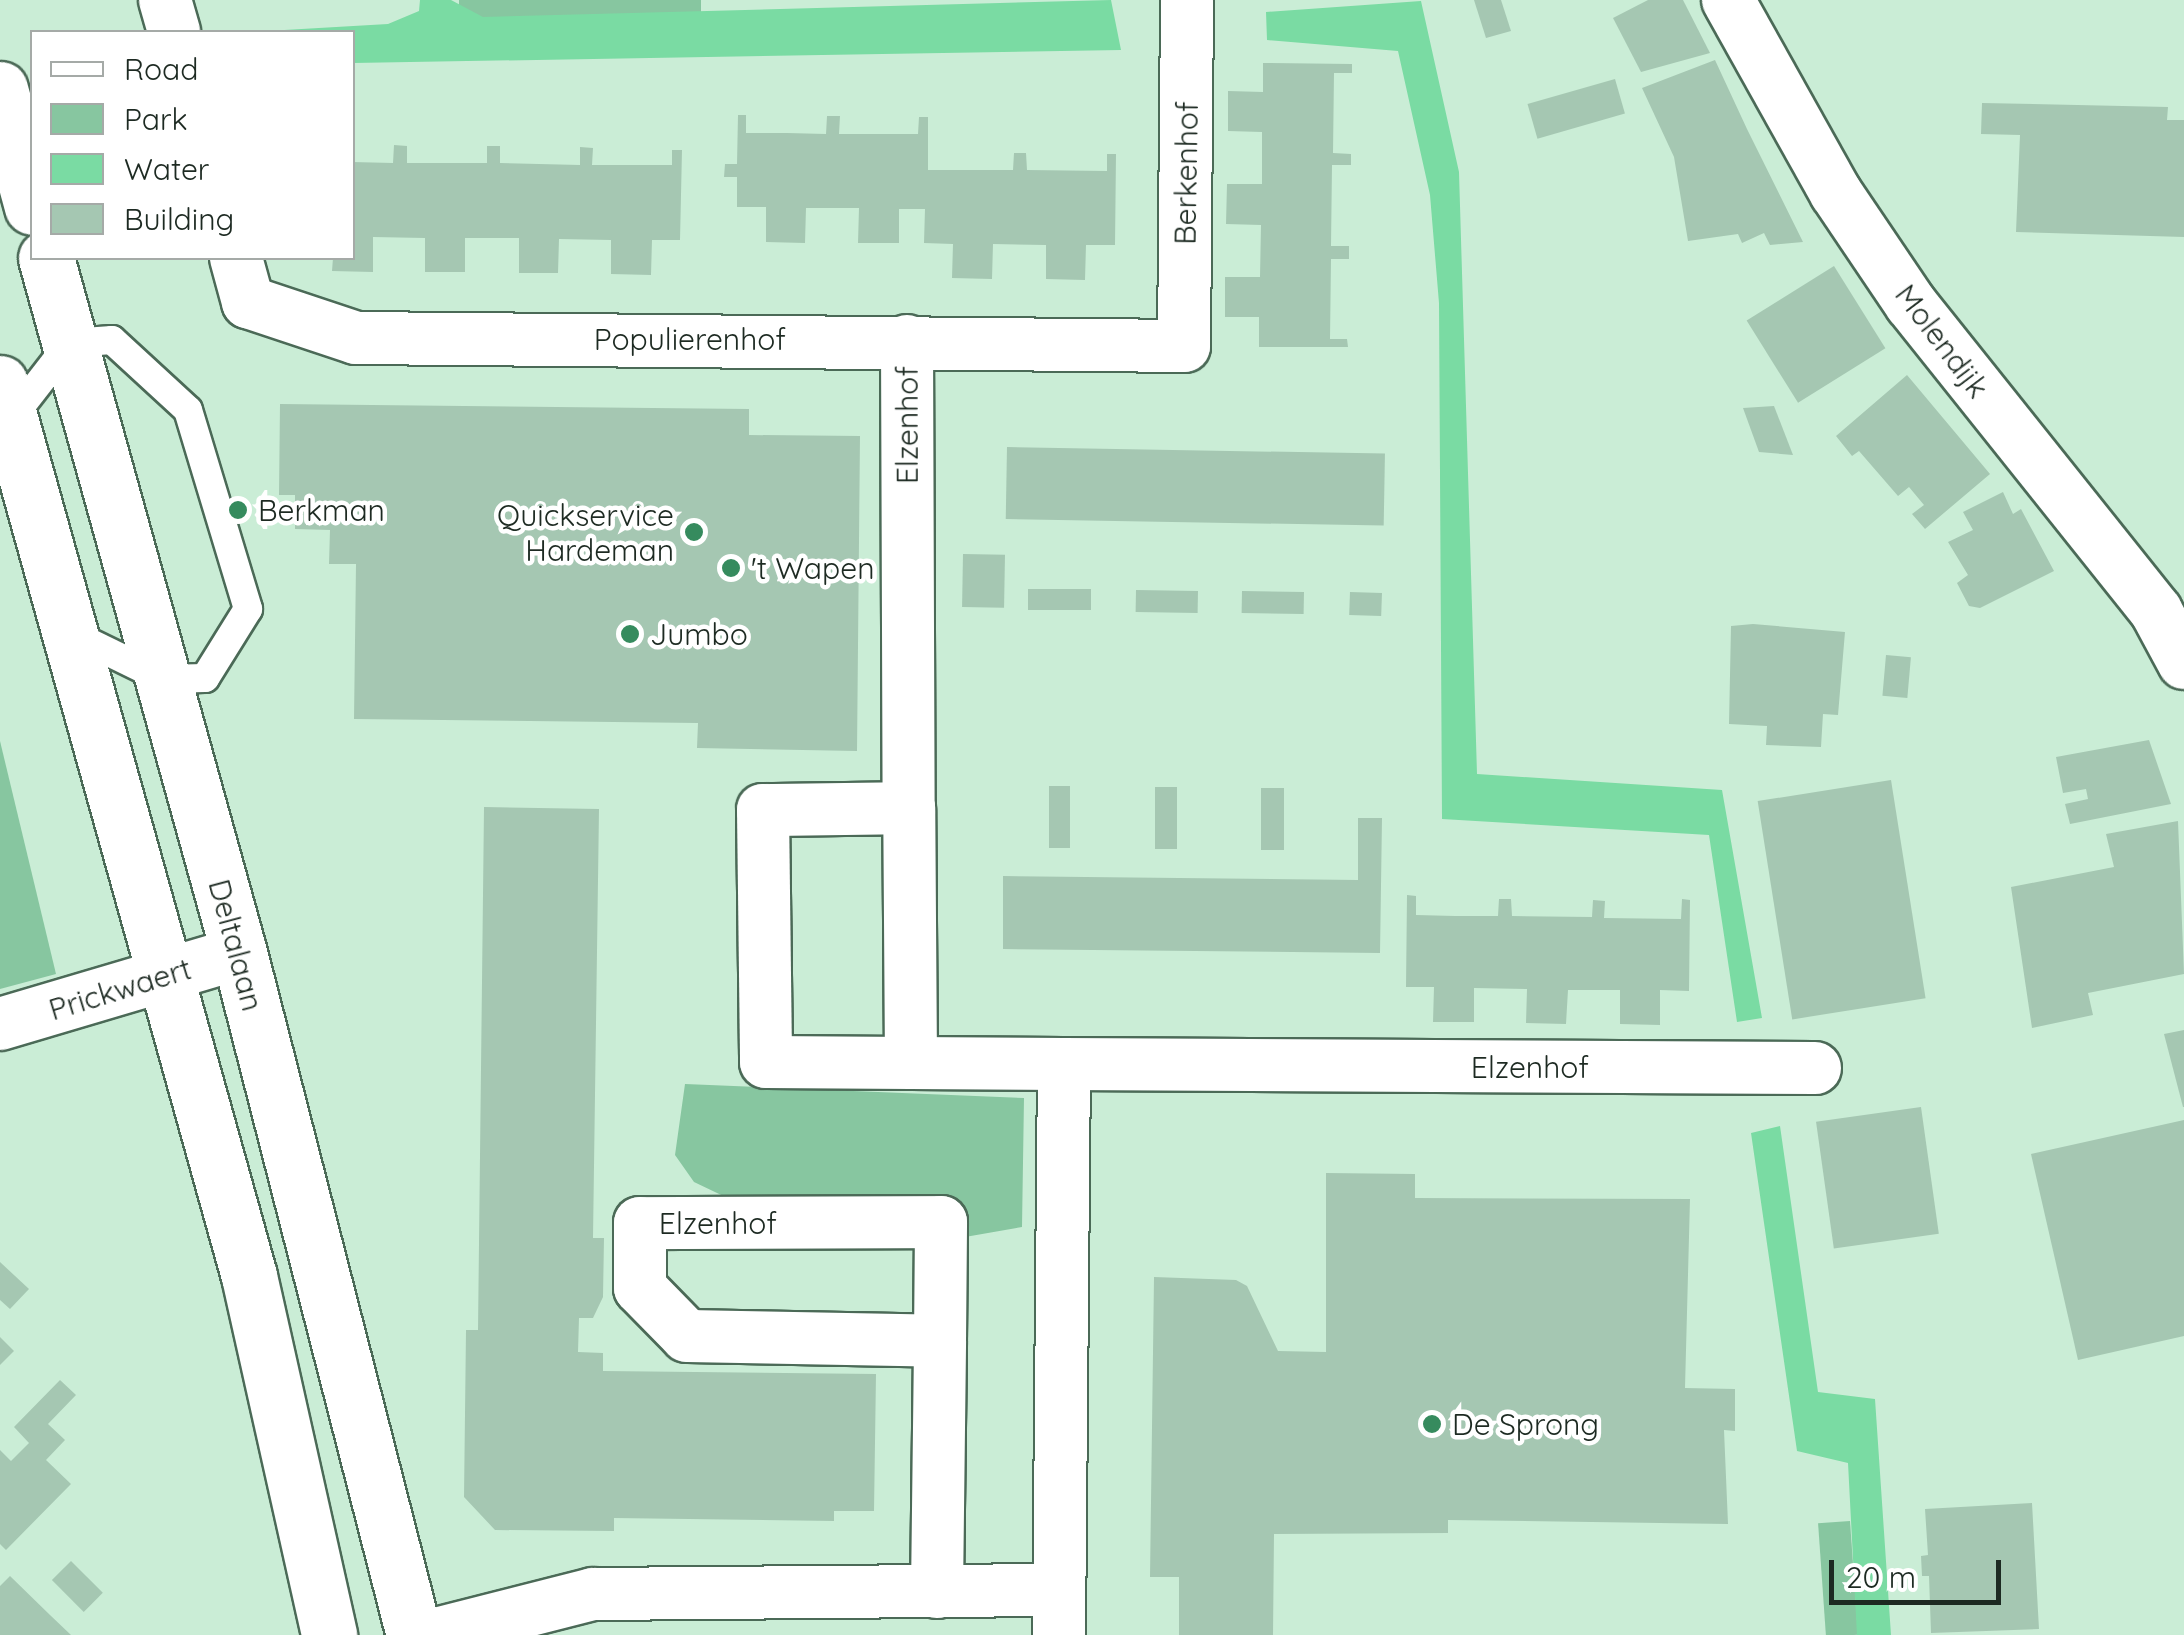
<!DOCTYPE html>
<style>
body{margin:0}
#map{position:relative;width:2184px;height:1635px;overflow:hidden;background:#caedd6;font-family:Quicksand,sans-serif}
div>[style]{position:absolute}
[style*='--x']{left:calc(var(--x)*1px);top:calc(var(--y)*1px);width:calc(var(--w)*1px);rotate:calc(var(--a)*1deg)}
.green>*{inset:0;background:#87c6a0;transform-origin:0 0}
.water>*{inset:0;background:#7adba3}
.building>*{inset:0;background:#a5c7b2;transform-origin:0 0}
.roads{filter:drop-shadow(2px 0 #4b6a57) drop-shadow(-2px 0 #4b6a57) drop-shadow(0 2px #4b6a57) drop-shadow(0 -2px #4b6a57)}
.lane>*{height:28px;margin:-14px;padding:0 14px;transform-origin:14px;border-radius:14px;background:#fff}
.street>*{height:52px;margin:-26px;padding:0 26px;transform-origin:26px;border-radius:26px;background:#fff}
.secondary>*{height:55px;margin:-27.5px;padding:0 27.5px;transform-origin:27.5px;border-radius:27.5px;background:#fff}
.dots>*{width:28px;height:28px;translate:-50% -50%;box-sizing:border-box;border:5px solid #fff;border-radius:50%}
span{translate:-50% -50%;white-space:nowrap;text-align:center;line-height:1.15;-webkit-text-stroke:9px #fff;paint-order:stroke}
.street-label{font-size:30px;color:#1d2a22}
.poi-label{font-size:30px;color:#1d2a22}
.left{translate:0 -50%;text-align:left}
.right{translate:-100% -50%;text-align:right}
.legend{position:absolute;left:30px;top:30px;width:325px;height:230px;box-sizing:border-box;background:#fff;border:2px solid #a5aaa7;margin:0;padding:12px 18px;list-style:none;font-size:30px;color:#1d2a22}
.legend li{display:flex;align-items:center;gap:20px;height:50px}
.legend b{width:50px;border:2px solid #a5aaa7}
.scale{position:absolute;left:1829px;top:1560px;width:172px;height:45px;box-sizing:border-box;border:5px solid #1d2a22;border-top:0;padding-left:12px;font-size:30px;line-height:35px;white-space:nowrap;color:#1d2a22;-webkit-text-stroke:8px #fff;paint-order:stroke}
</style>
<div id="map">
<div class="green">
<i style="left:459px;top:0;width:242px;height:28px"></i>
<i style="clip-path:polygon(0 741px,56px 974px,0 989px)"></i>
<i style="clip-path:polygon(685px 1084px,1024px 1098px,1022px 1227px,965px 1237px,962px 1206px,738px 1203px,694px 1182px,675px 1155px)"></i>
<i style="left:1850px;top:1521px;width:114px;height:32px;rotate:86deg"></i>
</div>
<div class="water">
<i style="clip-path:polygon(420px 0,451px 0,483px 17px,1111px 0,1121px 50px,353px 63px,352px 32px,248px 32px,388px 24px,419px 11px)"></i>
<i style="clip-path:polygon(1421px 1px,1459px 172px,1477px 774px,1722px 790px,1762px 1018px,1737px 1022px,1709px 835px,1442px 819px,1439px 303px,1430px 195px,1398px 51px,1267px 40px,1266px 12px)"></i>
<i style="clip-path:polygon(1780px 1126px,1818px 1392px,1875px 1399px,1891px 1635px,1857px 1635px,1848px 1463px,1797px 1451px,1751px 1133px)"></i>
</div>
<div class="building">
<i style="clip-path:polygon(1474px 0,1501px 0,1511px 31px,1486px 38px)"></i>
<i style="clip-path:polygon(1648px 0,1683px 0,1710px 53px,1641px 72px,1613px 18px)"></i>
<i style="clip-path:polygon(1715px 60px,1747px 129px,1803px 242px,1770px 245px,1764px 233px,1742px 243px,1738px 234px,1688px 241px,1674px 157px,1642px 88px)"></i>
<i style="clip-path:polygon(1263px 63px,1352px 64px,1352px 73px,1334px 73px,1333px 153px,1351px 154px,1351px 165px,1332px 165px,1331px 246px,1349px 246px,1349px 259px,1331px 259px,1330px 339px,1347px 339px,1348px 347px,1259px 347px,1259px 317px,1225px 317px,1225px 277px,1260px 277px,1261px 225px,1226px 224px,1227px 184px,1262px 184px,1262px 132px,1228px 131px,1228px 91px,1263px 92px)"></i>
<i style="left:1615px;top:79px;width:36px;height:91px;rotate:74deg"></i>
<i style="clip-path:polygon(1982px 103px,2168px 107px,2167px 120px,2184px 120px,2184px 237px,2016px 232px,2020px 135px,1981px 134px)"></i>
<i style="clip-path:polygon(738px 115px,746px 115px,746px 133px,787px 133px,826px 134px,827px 116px,840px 116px,839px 134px,918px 134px,919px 117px,928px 117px,928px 170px,1013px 170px,1014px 153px,1026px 153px,1027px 170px,1107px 171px,1107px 154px,1116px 154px,1115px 245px,1086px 245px,1085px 280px,1046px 279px,1046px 245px,993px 244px,992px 279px,952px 278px,953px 244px,924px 243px,925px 209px,899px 209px,899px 243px,858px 243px,859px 208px,806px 208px,805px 243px,766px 242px,766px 207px,737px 207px,737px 177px,724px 177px,725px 164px,737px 164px)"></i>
<i style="clip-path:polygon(394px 145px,407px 146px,407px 163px,487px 163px,487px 146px,500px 146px,500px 163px,580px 165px,580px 147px,593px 148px,592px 165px,672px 165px,672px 150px,682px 150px,680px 240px,652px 240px,651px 275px,611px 274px,611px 240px,559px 239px,558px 273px,519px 273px,519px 238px,465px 238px,465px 272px,425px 272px,425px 238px,373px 237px,373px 272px,332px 271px,333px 258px,352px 258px,352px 162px,393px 163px)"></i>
<i style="left:1834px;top:266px;width:97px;height:103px;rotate:58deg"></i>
<i style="clip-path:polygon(1907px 375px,1990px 474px,1925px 529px,1912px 514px,1924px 505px,1909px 487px,1898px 496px,1859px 451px,1852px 456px,1836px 436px)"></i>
<i style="clip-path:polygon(280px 404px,749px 409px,749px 435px,860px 436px,857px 751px,697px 748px,698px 723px,354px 719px,356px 564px,329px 564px,330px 530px,295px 529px,295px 495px,279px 495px)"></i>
<i style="clip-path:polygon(1774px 406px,1793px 455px,1759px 452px,1743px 408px)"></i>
<i style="left:1007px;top:447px;width:378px;height:72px;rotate:1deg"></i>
<i style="clip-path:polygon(2003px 492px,2013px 514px,2021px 509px,2054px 571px,1980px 608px,1969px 606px,1957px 583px,1968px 575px,1948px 542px,1973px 530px,1963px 512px)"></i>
<i style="left:963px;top:554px;width:42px;height:53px;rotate:1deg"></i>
<i style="left:1028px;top:589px;width:63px;height:21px"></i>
<i style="left:1136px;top:590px;width:62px;height:22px;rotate:1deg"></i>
<i style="left:1242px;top:591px;width:62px;height:22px;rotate:1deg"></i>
<i style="left:1350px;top:592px;width:32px;height:23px;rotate:2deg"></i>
<i style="clip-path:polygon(1753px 624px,1845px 632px,1838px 715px,1823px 714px,1821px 747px,1766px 745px,1767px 726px,1729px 724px,1731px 626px)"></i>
<i style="left:1886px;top:655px;width:25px;height:41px;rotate:5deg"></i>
<i style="clip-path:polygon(2149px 740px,2171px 804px,2070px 824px,2065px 804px,2088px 799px,2086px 789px,2063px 793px,2056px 757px)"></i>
<i style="left:1891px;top:780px;width:221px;height:135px;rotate:81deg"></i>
<i style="left:1049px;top:786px;width:21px;height:62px"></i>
<i style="left:1155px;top:787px;width:22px;height:62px"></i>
<i style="left:1261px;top:788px;width:23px;height:62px"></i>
<i style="clip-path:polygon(484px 807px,599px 809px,593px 1238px,604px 1238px,603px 1297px,593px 1318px,579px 1318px,578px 1352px,603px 1353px,603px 1371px,876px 1374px,874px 1511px,834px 1511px,834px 1521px,614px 1518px,614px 1531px,495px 1530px,464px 1497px,466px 1330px,478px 1330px)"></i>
<i style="clip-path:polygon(1358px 818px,1382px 818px,1380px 953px,1003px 949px,1003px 876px,1358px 880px)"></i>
<i style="clip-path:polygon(2178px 821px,2184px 974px,2088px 993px,2093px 1015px,2032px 1028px,2011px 887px,2114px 867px,2106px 834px)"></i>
<i style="clip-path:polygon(1407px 895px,1416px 896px,1416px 915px,1455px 916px,1498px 916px,1499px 899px,1511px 899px,1512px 916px,1592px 917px,1593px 900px,1605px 901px,1604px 918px,1681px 919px,1682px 899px,1690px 900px,1689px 991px,1660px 990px,1660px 1025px,1620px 1024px,1620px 990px,1568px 990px,1566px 1024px,1526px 1023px,1527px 989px,1474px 988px,1474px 1022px,1433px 1022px,1434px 987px,1406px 987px)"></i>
<i style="clip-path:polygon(2184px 1030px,2184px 1107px,2183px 1107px,2164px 1034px)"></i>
<i style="left:1921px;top:1107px;width:128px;height:106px;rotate:82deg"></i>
<i style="clip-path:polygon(2184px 1120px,2184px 1336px,2078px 1360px,2031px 1154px)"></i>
<i style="clip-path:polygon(1326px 1173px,1415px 1174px,1415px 1198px,1690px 1199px,1685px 1388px,1735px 1389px,1735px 1431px,1724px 1430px,1728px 1524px,1448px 1520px,1448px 1533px,1274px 1534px,1273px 1635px,1179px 1635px,1179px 1577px,1150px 1577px,1154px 1277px,1236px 1280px,1247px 1286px,1278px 1351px,1326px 1352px)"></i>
<i style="clip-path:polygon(0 1262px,29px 1289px,10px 1309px,0 1300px)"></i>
<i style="clip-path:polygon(0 1337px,14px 1351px,0 1365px)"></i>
<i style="clip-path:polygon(60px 1380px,76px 1395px,48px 1424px,65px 1440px,46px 1460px,71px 1484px,6px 1550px,0 1544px,0 1450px,11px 1461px,29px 1443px,14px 1427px)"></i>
<i style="clip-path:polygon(2032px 1503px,2039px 1629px,1931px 1633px,1929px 1576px,1922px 1576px,1921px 1556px,1928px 1555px,1925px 1509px)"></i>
<i style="left:71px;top:1561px;width:45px;height:27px;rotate:45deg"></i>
<i style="clip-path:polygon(10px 1576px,50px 1615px,71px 1635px,0 1635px,0 1586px)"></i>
</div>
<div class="roads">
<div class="lane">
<i style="--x:10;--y:420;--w:98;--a:-52.1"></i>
<i style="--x:70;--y:343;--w:42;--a:-4.1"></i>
<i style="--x:112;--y:340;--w:103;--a:42.6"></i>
<i style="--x:188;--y:410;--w:208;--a:73.2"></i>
<i style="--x:248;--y:609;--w:81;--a:121.9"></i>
<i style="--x:205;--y:678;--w:41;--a:178.6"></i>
<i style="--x:164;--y:679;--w:102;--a:-153.9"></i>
</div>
<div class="street">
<i style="--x:165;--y:0;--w:33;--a:74"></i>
<i style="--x:1728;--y:0;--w:221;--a:60.8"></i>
<i style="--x:1836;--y:193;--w:134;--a:56"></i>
<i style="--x:1911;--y:304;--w:393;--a:51.4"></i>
<i style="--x:2156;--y:611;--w:59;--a:61.7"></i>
<i style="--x:236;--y:258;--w:46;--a:74.7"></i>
<i style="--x:248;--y:302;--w:114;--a:18.4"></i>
<i style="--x:356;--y:338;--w:828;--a:0.55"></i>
<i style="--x:1184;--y:346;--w:346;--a:-89.5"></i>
<i style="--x:907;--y:341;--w:467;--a:89.8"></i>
<i style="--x:0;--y:1024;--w:249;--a:-16.5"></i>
<i style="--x:911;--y:1063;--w:255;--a:-90.4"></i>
<i style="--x:909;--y:808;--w:146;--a:179.2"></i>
<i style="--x:763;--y:810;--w:252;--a:89.3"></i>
<i style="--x:766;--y:1062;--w:145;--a:0.4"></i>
<i style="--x:911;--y:1063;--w:153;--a:0.4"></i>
<i style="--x:1064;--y:1064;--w:751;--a:0.31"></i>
<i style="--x:937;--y:1592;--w:251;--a:-89.3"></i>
<i style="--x:940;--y:1341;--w:119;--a:-89.5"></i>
<i style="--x:941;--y:1222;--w:301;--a:179.8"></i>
<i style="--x:640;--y:1223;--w:65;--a:90"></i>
<i style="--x:640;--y:1288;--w:67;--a:45.6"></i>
<i style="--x:687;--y:1336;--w:253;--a:1.1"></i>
<i style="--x:432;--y:1635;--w:166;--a:-14.3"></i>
<i style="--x:593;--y:1594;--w:466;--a:-0.5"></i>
<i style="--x:1059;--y:1635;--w:571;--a:-89.5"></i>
</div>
<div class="secondary">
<i style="--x:0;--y:89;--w:122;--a:74.8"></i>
<i style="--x:46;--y:258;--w:721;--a:74.48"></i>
<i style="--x:239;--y:953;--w:704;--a:75.61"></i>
<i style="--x:0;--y:383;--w:927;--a:74.42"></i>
<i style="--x:249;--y:1276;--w:368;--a:77.4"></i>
</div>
</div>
<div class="dots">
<i style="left:238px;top:510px;background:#368b5e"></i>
<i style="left:694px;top:532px;background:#368b5e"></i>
<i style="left:731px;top:568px;background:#368b5e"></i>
<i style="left:630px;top:634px;background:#368b5e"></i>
<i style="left:1432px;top:1424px;background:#368b5e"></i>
</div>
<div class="street-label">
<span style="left:1186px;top:173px;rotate:-89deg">Berkenhof</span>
<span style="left:690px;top:339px">Populierenhof</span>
<span style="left:1942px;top:341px;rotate:53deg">Molendijk</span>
<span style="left:907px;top:425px;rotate:-90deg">Elzenhof</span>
<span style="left:236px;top:945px;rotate:75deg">Deltalaan</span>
<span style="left:120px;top:989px;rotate:-17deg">Prickwaert</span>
<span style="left:1530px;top:1067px">Elzenhof</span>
<span style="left:718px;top:1223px">Elzenhof</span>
</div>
<div class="poi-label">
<span class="left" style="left:258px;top:510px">Berkman</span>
<span class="right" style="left:674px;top:532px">Quickservice<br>Hardeman</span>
<span class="left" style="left:751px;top:568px">'t Wapen</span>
<span class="left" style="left:650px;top:634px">Jumbo</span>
<span class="left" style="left:1452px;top:1424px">De Sprong</span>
</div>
<ul class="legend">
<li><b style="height:12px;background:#fff"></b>Road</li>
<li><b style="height:28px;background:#87c6a0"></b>Park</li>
<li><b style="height:28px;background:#7adba3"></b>Water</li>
<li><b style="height:28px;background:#a5c7b2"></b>Building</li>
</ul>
<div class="scale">20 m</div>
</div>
